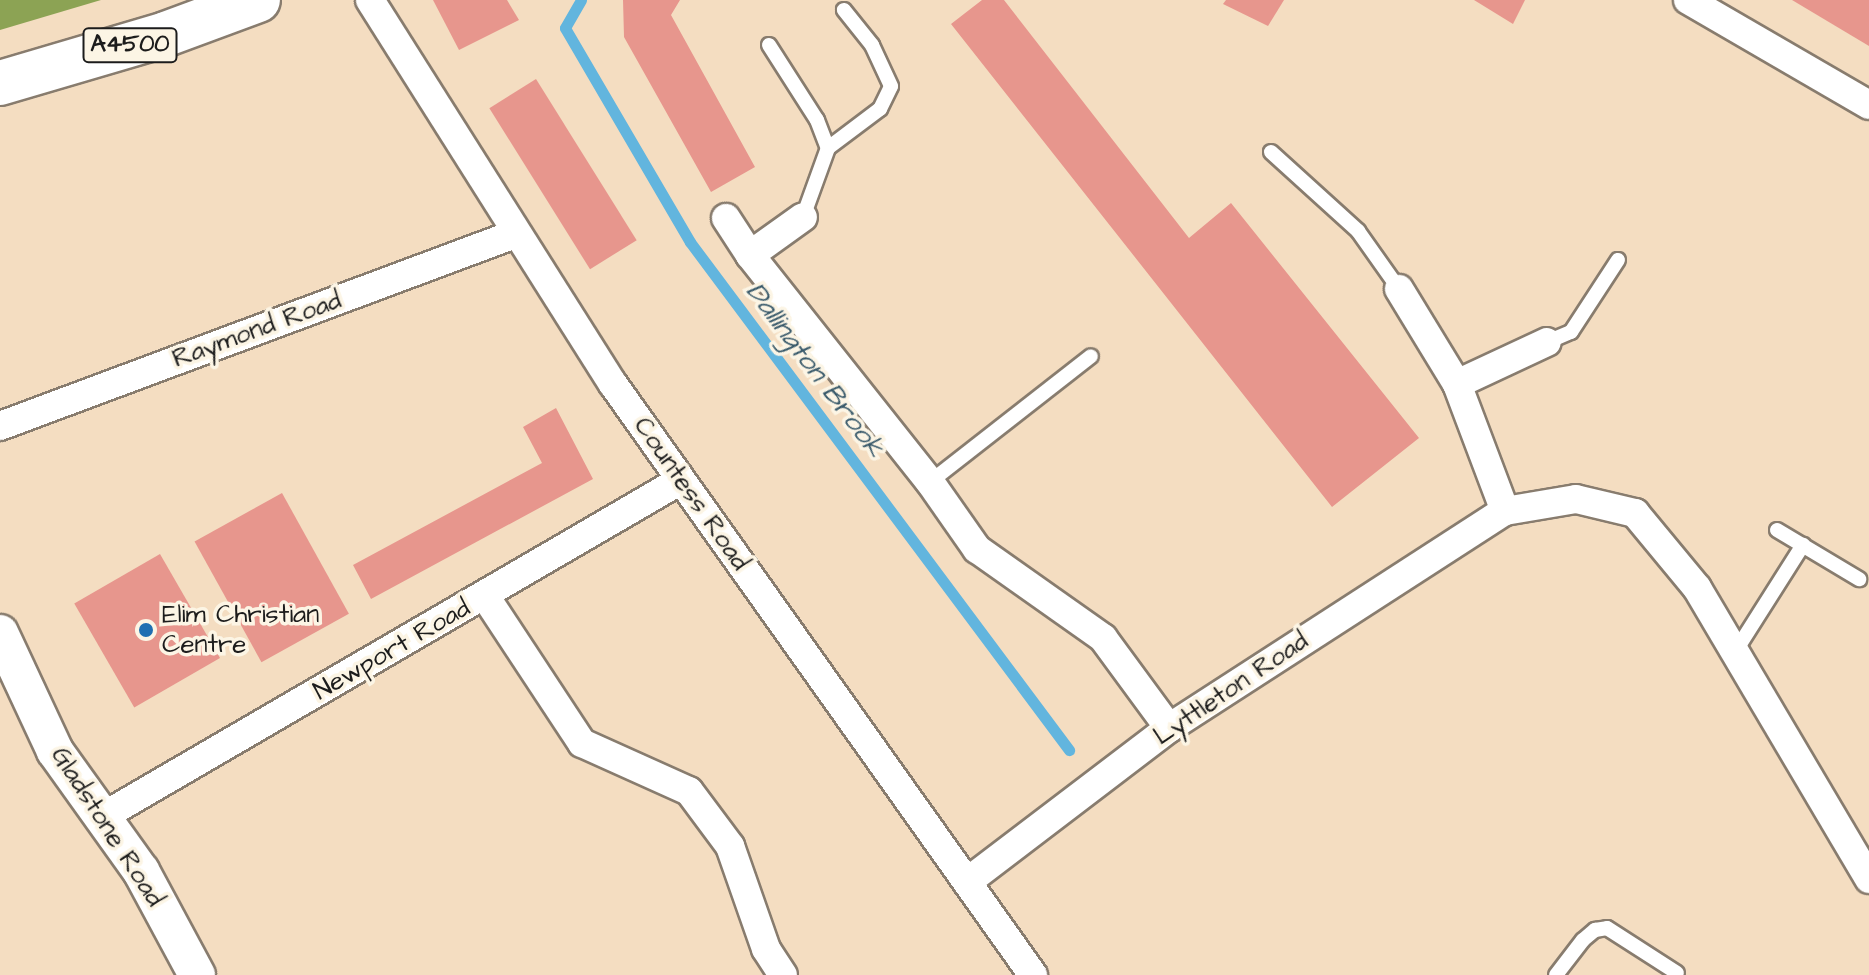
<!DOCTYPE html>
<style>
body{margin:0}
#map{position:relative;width:1869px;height:975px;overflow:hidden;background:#f4ddc1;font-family:"Architects Daughter",sans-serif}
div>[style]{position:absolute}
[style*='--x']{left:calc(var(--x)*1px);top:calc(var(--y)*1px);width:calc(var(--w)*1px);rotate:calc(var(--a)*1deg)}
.forest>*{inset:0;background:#8ca354}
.stream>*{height:11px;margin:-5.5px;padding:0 5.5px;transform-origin:5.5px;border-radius:5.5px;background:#62b5de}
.building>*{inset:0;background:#e7968d;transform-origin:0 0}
.roads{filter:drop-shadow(2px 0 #887c6e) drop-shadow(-2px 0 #887c6e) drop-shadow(0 2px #887c6e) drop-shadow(0 -2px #887c6e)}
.service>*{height:14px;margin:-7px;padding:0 7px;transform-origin:7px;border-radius:7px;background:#fff}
.minor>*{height:28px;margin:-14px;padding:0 14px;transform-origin:14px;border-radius:14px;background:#fff}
.tertiary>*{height:36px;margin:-18px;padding:0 18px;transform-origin:18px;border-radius:18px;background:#fff}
.primary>*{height:44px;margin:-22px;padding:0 22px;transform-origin:22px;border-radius:22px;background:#fff}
.dots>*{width:22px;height:22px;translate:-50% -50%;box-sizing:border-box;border:4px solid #fcf5e5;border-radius:50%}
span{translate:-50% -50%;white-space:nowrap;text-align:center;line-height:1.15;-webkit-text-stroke:7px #fcf5e5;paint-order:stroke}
.shield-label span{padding:2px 6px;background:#fcf5e5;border:2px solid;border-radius:6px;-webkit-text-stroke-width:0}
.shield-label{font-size:24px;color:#1c1c1c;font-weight:700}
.street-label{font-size:26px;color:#1c1c1c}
.poi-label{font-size:26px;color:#1c1c1c}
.left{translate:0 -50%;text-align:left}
.water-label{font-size:28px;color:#38596a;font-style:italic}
</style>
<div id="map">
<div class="forest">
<i style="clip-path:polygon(0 0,101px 0,0 30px)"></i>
</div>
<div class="stream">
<i style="--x:581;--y:0;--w:32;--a:120"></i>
<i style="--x:565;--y:28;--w:248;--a:59.7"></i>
<i style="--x:690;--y:242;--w:634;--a:53.27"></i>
</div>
<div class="building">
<i style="clip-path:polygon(433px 0,507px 0,519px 20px,459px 50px)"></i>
<i style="clip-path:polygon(623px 0,680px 0,671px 15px,755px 167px,711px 192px,624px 37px)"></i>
<i style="clip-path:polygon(982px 0,1004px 0,1189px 238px,1231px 203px,1419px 438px,1332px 507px,951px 24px)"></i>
<i style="clip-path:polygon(1226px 0,1284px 0,1268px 26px,1223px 4px)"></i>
<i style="clip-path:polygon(1474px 0,1525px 0,1513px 24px)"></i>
<i style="clip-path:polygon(1792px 0,1869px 0,1869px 46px)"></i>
<i style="left:536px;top:79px;width:190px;height:55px;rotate:58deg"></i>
<i style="clip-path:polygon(556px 408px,593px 479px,371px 599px,353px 565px,542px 463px,523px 427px)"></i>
<i style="left:282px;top:493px;width:138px;height:100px;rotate:61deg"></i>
<i style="left:160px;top:554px;width:120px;height:99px;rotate:60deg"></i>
</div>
<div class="roads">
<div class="service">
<i style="--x:769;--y:45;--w:89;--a:57.4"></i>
<i style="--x:817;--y:120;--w:30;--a:69"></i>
<i style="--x:828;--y:148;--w:73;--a:109.9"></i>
<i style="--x:828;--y:148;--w:65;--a:-36.9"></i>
<i style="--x:880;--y:109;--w:25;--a:-64"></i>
<i style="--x:891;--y:86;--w:45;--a:-114.9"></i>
<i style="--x:872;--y:45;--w:45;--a:-128.7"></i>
<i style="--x:1271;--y:152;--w:118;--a:42.2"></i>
<i style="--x:1358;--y:231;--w:71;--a:54.7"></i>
<i style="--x:1547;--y:342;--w:26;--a:-23"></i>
<i style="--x:1571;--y:332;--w:86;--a:-56.9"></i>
<i style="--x:930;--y:482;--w:204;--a:-38"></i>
<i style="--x:1777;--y:530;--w:96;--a:30.9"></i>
<i style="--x:1735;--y:652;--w:127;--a:-57.6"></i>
<i style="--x:1556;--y:975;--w:44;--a:-52.4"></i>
<i style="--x:1583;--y:940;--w:16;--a:-40"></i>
<i style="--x:1595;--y:930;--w:12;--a:-9"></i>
<i style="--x:1607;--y:928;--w:83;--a:32.7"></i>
</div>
<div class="minor">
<i style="--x:370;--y:0;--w:454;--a:57.7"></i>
<i style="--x:613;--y:384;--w:725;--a:54.6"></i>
<i style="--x:1688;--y:0;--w:209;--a:30.1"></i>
<i style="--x:726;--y:218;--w:44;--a:57"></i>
<i style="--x:750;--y:255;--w:290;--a:51.6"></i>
<i style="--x:930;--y:482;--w:82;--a:55"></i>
<i style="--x:977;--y:549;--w:154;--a:35.2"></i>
<i style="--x:1103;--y:638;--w:112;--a:53.7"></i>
<i style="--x:750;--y:255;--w:65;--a:-35.6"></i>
<i style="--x:1399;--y:289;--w:111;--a:58.6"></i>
<i style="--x:1457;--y:384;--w:136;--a:69.3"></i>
<i style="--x:1457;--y:384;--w:99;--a:-25"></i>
<i style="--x:0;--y:426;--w:550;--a:-20.45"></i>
<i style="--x:485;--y:596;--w:176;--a:56.6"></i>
<i style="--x:582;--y:743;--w:117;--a:24.2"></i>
<i style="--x:689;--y:791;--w:69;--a:53.3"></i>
<i style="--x:730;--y:846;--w:109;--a:70.7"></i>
<i style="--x:766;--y:949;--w:31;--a:57"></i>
<i style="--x:102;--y:817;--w:670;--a:-30.2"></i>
<i style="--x:967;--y:882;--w:254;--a:-37.3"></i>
<i style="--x:1169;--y:728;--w:400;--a:-32.9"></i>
<i style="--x:1505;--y:511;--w:72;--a:-9.6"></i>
<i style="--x:1576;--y:499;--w:61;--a:13.3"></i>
<i style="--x:1635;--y:513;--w:97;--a:50.4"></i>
<i style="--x:1697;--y:588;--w:338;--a:59.4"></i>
</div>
<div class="tertiary">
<i style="--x:0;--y:633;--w:130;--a:65"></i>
<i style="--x:55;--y:751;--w:148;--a:54.4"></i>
<i style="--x:141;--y:871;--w:118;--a:61.7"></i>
</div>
<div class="primary">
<i style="--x:0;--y:83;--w:173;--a:-16.4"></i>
<i style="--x:166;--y:34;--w:98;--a:-20.3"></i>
</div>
</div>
<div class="dots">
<i style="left:146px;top:630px;background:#1f6fb2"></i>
</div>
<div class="shield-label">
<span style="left:130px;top:45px">A4500</span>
</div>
<div class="street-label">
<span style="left:257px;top:330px;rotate:-20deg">Raymond Road</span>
<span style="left:691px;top:494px;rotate:55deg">Countess Road</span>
<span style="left:392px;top:650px;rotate:-30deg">Newport Road</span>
<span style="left:1231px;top:689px;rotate:-34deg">Lyttleton Road</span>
<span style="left:107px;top:827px;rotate:57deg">Gladstone Road</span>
</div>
<div class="poi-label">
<span class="left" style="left:162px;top:630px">Elim Christian<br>Centre</span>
</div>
<div class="water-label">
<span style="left:815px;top:370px;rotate:53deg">Dallington Brook</span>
</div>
</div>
